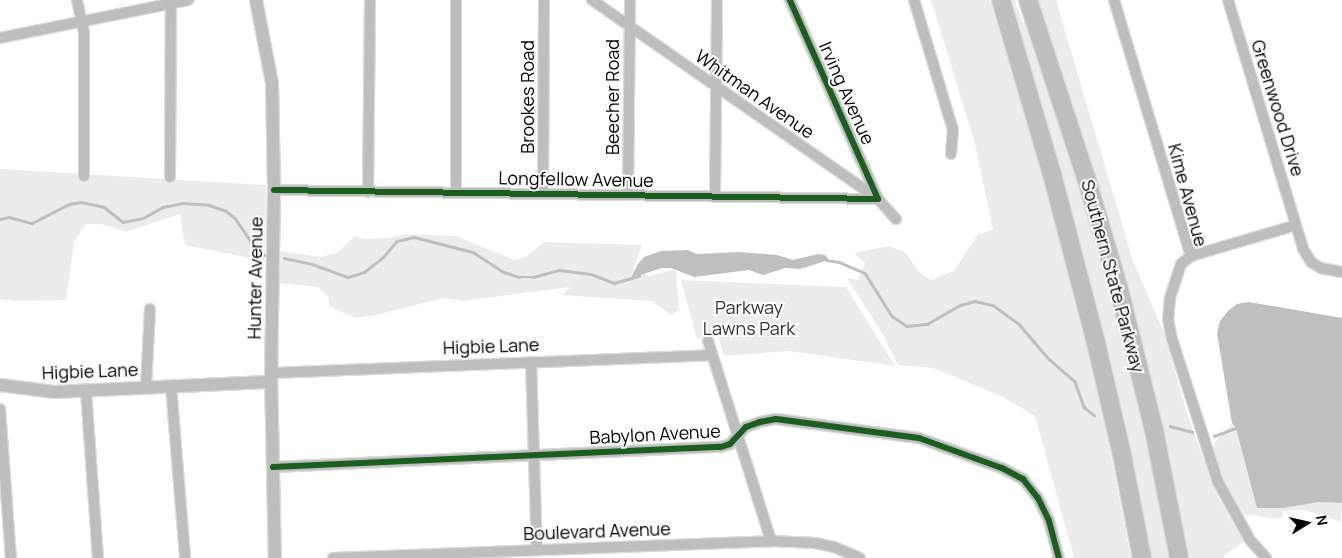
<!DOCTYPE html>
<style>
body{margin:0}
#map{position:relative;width:1342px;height:558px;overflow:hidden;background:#fff;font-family:Manrope,sans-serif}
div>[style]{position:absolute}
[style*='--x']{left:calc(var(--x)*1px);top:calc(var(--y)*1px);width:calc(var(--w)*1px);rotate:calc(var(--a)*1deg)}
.green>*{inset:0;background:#ececec}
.water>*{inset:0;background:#bfbfbf}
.stream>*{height:2.5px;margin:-1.25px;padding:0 1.25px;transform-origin:1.25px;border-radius:1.25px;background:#bfbfbf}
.roads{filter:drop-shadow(1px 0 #dbdbdb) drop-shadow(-1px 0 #dbdbdb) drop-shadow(0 1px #dbdbdb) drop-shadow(0 -1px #dbdbdb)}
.minor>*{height:10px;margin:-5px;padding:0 5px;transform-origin:5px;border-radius:5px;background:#bebebe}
.tertiary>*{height:12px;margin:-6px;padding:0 6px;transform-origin:6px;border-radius:6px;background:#bebebe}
.motorway>*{height:18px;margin:-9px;padding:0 9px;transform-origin:9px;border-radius:9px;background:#bebebe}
.cycleway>*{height:6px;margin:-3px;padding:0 3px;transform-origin:3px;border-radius:3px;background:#1b5e20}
span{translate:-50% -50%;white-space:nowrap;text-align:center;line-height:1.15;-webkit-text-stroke:4px #fff;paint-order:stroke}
.street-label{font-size:18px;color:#000}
.park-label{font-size:18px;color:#333}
.north{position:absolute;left:1282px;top:498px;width:50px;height:50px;-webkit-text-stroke:4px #fff;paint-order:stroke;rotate:80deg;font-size:14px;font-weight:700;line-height:20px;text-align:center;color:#000}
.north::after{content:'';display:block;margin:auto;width:18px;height:22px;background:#000;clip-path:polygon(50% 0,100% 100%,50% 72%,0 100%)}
</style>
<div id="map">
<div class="green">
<i style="clip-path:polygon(931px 0,990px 0,1040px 166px,1078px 307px,1097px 384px,1131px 558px,1074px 558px,1035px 416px,1001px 396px,933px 368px,898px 365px,881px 331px,847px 278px,859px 280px,865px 263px,854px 253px,888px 246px,905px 252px,918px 271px,931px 280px,954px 271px,978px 234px,993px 230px,975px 144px)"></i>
<i style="clip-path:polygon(1009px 0,1015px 0,1023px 23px,1028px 21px,1112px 291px,1149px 445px,1171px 558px,1148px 558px)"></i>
<i style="clip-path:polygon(1035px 0,1056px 0,1133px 261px,1164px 333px,1189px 419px,1217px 495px,1244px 542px,1224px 555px,1225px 558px,1187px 558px)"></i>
<i style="clip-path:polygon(0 169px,266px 185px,265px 261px,185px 245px,180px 214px,126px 232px,101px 224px,86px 224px,74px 242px,66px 300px,15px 301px,0 299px)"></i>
<i style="clip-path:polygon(404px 234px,456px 236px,514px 260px,527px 256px,544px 242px,642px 245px,633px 269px,650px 276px,676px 269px,679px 310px,671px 315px,652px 301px,562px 295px,570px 287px,463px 301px,443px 298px,376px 315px,356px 318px,330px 307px,328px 297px,318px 287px,280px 283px,280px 251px,320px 257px,337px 253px,355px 236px,364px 239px,387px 238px)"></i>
<i style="clip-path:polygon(681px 280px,846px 287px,895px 366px,789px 351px,724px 356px,718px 335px,697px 339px)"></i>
<i style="clip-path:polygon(1232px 423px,1283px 508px,1319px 502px,1342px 503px,1341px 522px,1306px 510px,1283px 511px,1283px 516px,1278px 519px,1243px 514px,1226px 486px,1213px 450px,1215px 442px)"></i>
</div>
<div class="water">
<i style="clip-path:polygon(688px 250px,697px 254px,738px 252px,777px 255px,793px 260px,818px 254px,825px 255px,829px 260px,800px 269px,785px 268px,763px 275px,749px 270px,694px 277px,671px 268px,662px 268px,631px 278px,638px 264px,644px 257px,661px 251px)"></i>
<i style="clip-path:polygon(1249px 302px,1342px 318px,1342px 503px,1319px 502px,1283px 508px,1257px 508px,1236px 428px,1232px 423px,1217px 333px,1220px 321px,1228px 311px,1237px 304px)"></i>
</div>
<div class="stream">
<i style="--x:0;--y:219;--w:9;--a:-13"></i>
<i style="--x:9;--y:217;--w:24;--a:15"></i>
<i style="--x:32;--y:223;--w:42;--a:-27.2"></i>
<i style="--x:69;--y:204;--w:12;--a:-9"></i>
<i style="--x:81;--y:202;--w:24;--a:12"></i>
<i style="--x:104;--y:207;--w:24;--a:38"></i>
<i style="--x:123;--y:222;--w:20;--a:-11"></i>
<i style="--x:143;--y:218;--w:23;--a:-29"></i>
<i style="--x:163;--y:207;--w:20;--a:-11"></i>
<i style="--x:183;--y:203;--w:26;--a:4"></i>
<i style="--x:209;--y:205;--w:18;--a:19"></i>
<i style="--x:226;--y:211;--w:11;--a:38"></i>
<i style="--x:235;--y:218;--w:42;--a:55.6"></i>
<i style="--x:259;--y:253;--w:6;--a:18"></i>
<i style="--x:284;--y:258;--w:29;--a:12"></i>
<i style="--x:312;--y:264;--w:38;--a:20"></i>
<i style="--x:348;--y:277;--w:17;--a:-17"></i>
<i style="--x:364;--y:272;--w:24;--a:-38"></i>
<i style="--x:383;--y:257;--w:21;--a:-49"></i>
<i style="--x:397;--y:241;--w:17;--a:-13"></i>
<i style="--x:414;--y:237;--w:61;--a:14.3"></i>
<i style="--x:473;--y:252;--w:37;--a:33"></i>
<i style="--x:504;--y:272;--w:16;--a:18"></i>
<i style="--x:519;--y:277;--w:14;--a:0"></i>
<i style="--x:533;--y:277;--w:27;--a:-15"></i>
<i style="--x:559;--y:270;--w:32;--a:7"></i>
<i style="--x:591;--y:274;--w:25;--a:21"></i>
<i style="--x:614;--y:283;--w:26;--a:-16"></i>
<i style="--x:826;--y:260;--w:13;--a:9"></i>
<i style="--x:839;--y:262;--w:28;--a:23"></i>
<i style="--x:865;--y:273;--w:51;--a:57.9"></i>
<i style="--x:892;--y:316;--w:18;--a:34"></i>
<i style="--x:907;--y:326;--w:20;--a:-6"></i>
<i style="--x:927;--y:324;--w:38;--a:-30"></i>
<i style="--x:960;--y:305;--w:16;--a:-15"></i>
<i style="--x:975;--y:301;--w:18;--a:13"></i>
<i style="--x:993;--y:305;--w:32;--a:36"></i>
<i style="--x:1019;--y:324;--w:46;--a:49.4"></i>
<i style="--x:1049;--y:359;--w:35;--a:41"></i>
<i style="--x:1075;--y:382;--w:27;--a:70"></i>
<i style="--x:1084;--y:407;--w:13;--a:39"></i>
<i style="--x:1170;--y:426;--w:23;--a:15"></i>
<i style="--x:1214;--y:436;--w:23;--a:-20"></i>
</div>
<div class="roads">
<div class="minor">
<i style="--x:77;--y:0;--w:33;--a:78"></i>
<i style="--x:84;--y:32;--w:144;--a:90"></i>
<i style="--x:592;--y:0;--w:348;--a:34.8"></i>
<i style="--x:878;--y:199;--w:27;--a:48"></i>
<i style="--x:914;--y:0;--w:136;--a:73.3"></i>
<i style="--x:953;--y:130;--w:24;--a:95"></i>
<i style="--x:1114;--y:0;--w:267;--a:73.3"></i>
<i style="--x:1191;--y:256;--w:13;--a:141"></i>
<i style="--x:1181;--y:264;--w:36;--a:108"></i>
<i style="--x:1170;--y:298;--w:21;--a:95"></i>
<i style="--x:1168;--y:319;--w:20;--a:79"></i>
<i style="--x:1172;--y:339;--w:150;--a:72.2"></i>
<i style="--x:1218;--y:482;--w:66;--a:61.1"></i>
<i style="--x:1250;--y:540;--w:24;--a:48"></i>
<i style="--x:1228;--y:0;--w:260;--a:73.2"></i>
<i style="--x:1303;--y:249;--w:15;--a:58"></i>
<i style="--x:1311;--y:262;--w:12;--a:31"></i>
<i style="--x:1321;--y:268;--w:21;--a:11"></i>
<i style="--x:0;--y:38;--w:192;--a:-11.4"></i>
<i style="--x:170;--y:177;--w:174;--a:-89.7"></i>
<i style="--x:274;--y:190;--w:604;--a:0.85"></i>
<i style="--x:878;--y:199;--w:218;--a:-113.9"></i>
<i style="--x:368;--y:192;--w:192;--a:-89.4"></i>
<i style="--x:456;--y:192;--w:192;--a:-90"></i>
<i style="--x:543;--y:194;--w:194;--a:-89.7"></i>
<i style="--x:628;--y:194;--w:194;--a:-89.4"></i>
<i style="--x:715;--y:196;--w:196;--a:-89.4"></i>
<i style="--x:1191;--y:256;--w:109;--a:-16.4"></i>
<i style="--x:708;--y:341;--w:210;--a:72.5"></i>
<i style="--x:531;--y:362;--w:188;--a:88.2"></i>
<i style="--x:271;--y:373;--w:441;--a:-2.3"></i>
<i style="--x:171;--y:386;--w:173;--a:85.3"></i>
<i style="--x:146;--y:387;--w:78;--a:-87.1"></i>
<i style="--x:86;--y:391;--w:167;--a:85.9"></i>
<i style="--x:0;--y:409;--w:149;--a:85.8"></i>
<i style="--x:273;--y:467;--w:448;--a:-2.6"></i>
<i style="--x:721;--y:447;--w:9;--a:-18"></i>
<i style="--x:730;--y:444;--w:23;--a:-47"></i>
<i style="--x:746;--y:427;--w:15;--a:-20"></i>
<i style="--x:760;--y:422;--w:16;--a:-11"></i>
<i style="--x:776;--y:419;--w:144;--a:7.6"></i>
<i style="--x:919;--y:438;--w:88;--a:19.9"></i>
<i style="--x:1002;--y:468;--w:24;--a:28"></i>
<i style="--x:1023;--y:479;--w:24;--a:52"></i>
<i style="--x:1038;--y:498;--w:25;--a:64"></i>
<i style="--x:1049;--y:521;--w:38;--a:75"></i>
<i style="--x:333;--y:558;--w:438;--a:-2.2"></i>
<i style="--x:771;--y:541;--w:44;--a:2.6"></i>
<i style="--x:815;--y:543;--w:19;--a:12"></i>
<i style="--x:834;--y:547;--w:28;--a:23"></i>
</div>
<div class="tertiary">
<i style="--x:256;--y:0;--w:85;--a:79.1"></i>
<i style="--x:272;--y:83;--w:107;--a:88.9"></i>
<i style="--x:274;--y:190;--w:183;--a:90.9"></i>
<i style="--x:271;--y:373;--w:185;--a:88.8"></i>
<i style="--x:0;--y:385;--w:55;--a:7.3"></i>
<i style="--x:55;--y:392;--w:216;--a:-2.7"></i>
</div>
<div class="motorway">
<i style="--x:1001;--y:0;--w:181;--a:73.7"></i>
<i style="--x:1052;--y:174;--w:175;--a:75.4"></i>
<i style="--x:1096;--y:343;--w:115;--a:76.9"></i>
<i style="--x:1122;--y:455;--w:105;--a:79"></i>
<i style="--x:1028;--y:0;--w:186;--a:71.9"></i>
<i style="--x:1086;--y:177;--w:117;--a:73.6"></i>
<i style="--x:1119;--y:289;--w:145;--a:76.1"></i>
<i style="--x:1154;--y:430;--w:130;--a:78.9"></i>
</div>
</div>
<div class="cycleway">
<i style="--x:274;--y:190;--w:604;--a:0.85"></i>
<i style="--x:878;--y:199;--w:218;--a:-113.9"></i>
<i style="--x:273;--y:467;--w:448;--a:-2.6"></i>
<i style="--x:721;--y:447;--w:9;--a:-18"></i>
<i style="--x:730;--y:444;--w:23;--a:-47"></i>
<i style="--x:746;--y:427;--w:15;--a:-20"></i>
<i style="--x:760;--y:422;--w:16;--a:-11"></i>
<i style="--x:776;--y:419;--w:144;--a:7.6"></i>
<i style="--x:919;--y:438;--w:88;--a:19.9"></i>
<i style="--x:1002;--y:468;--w:24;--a:28"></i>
<i style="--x:1023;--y:479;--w:24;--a:52"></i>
<i style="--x:1038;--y:498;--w:25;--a:64"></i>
<i style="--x:1049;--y:521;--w:38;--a:75"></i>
</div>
<div class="street-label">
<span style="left:847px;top:93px;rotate:66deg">Irving Avenue</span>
<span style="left:755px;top:94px;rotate:35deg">Whitman Avenue</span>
<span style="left:527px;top:97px;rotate:-90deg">Brookes Road</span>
<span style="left:612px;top:97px;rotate:-90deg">Beecher Road</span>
<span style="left:1278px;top:108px;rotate:73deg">Greenwood Drive</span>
<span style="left:576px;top:179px;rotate:1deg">Longfellow Avenue</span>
<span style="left:1188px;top:195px;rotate:75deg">Kime Avenue</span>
<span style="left:1113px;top:276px;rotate:75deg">Southern State Parkway</span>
<span style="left:255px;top:278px;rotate:-89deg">Hunter Avenue</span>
<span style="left:491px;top:346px;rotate:-2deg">Higbie Lane</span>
<span style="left:90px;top:371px;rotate:-2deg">Higbie Lane</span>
<span style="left:655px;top:434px;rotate:-3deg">Babylon Avenue</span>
<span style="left:597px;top:531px;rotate:-2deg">Boulevard Avenue</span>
</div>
<div class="park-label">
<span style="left:749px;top:318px">Parkway<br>Lawns Park</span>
</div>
<div class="north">N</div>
</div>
